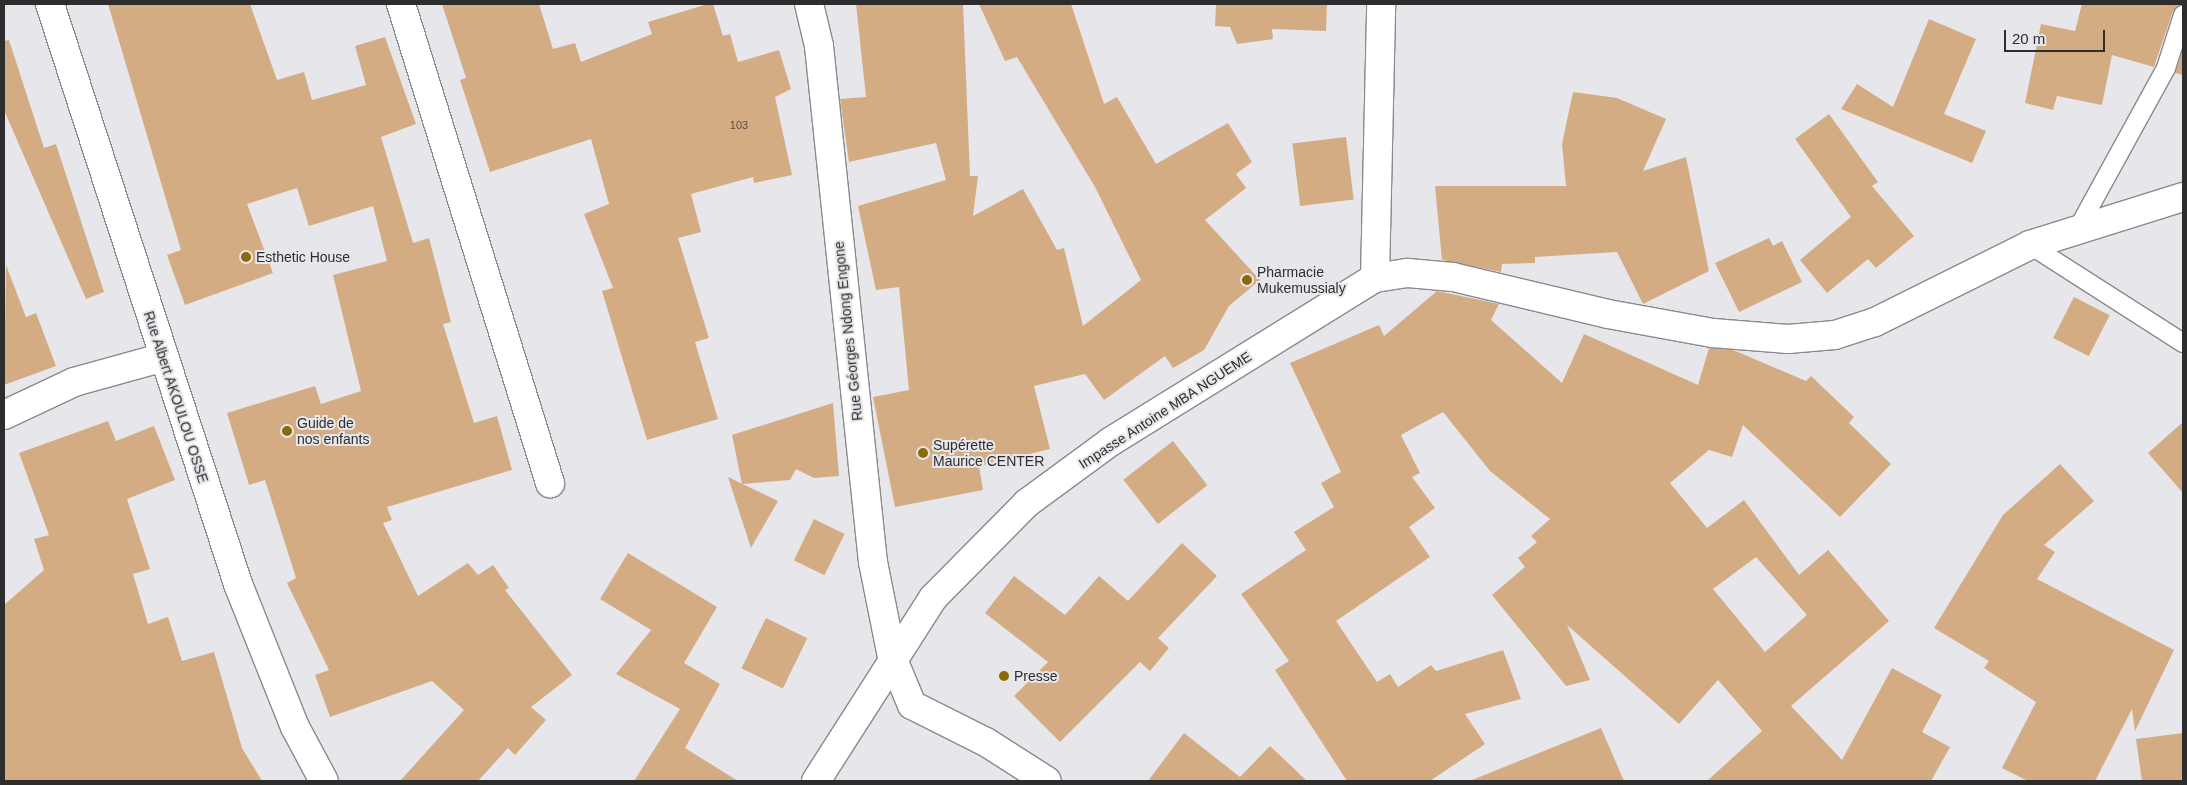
<!DOCTYPE html>
<meta charset="utf-8">
<style>
body{margin:0}
#map{position:relative;width:2187px;height:785px;overflow:hidden;background:#e7e7eb;font-family:Arial,sans-serif}
div>[style]{position:absolute}
[style*='--x']{left:calc(var(--x)*1px);top:calc(var(--y)*1px);width:calc(var(--w)*1px);rotate:calc(var(--a)*1deg)}
.building>*{inset:0;background:#d4ac84;transform-origin:0 0}
.roads{filter:drop-shadow(1px 0 #8a898d) drop-shadow(-1px 0 #8a898d) drop-shadow(0 1px #8a898d) drop-shadow(0 -1px #8a898d)}
.service>*{height:18px;margin:-9px;padding:0 9px;transform-origin:9px;border-radius:9px;background:#fff}
.minor>*{height:28px;margin:-14px;padding:0 14px;transform-origin:14px;border-radius:14px;background:#fff}
.dots>*{width:14px;height:14px;translate:-50% -50%;box-sizing:border-box;border:2px solid #e7e7eb;border-radius:50%}
span{translate:-50% -50%;white-space:nowrap;text-align:center;line-height:1.15;-webkit-text-stroke:4px #e7e7eb;paint-order:stroke}
.number-label{font-size:11px;color:#574d44}
.number-label span{-webkit-text-stroke-width:0}
.poi-label{font-size:14px;color:#2d2d2e}
.left{translate:0 -50%;text-align:left}
.street-label{font-size:14px;color:#2d2d2e}
.frame{position:absolute;inset:0;border:5px solid #2d2d2e;pointer-events:none}
.scale{position:absolute;left:2004px;top:30px;width:101px;height:22px;box-sizing:border-box;border:2px solid #2d2d2e;border-top:0;padding-left:6px;font-size:15px;line-height:18px;white-space:nowrap;color:#2d2d2e;-webkit-text-stroke:4px #e7e7eb;paint-order:stroke}
</style>
<div id="map">
<div class="building">
<i style="clip-path:polygon(108px 4px,250px 4px,277px 80px,304px 72px,312px 100px,366px 85px,355px 46px,385px 37px,416px 124px,381px 137px,413px 243px,429px 238px,451px 322px,443px 324px,474px 423px,497px 416px,512px 470px,387px 507px,392px 520px,383px 523px,418px 596px,468px 563px,478px 575px,493px 565px,509px 588px,505px 590px,572px 675px,531px 707px,546px 720px,515px 755px,508px 748px,478px 781px,400px 781px,464px 710px,432px 681px,330px 717px,315px 675px,329px 670px,287px 583px,296px 578px,265px 480px,249px 485px,227px 413px,315px 386px,321px 404px,361px 391px,333px 275px,387px 261px,373px 206px,309px 226px,297px 188px,247px 204px,273px 273px,185px 305px,167px 255px,181px 250px)"></i>
<i style="clip-path:polygon(442px 4px,539px 4px,553px 49px,575px 43px,581px 62px,652px 34px,648px 22px,708px 4px,713px 4px,723px 36px,730px 34px,738px 62px,779px 50px,791px 89px,775px 97px,792px 175px,754px 183px,753px 177px,691px 194px,701px 232px,678px 238px,709px 338px,695px 342px,718px 419px,647px 440px,602px 291px,613px 288px,584px 214px,609px 204px,591px 139px,490px 172px,460px 80px,466px 78px)"></i>
<i style="clip-path:polygon(856px 4px,963px 4px,970px 176px,978px 176px,973px 216px,1023px 189px,1057px 250px,1064px 248px,1083px 326px,1141px 280px,1095px 187px,1017px 57px,1005px 61px,979px 4px,1071px 4px,1104px 104px,1117px 97px,1156px 164px,1228px 123px,1252px 162px,1236px 174px,1246px 188px,1205px 220px,1260px 280px,1229px 306px,1204px 350px,1173px 368px,1165px 356px,1104px 400px,1085px 374px,1034px 386px,1050px 449px,979px 466px,983px 490px,895px 507px,873px 397px,909px 390px,899px 287px,876px 290px,858px 206px,946px 180px,936px 143px,849px 162px,840px 99px,866px 97px)"></i>
<i style="clip-path:polygon(1216px 4px,1327px 4px,1326px 31px,1272px 29px,1273px 39px,1237px 44px,1230px 27px,1215px 26px)"></i>
<i style="clip-path:polygon(2082px 4px,2183px 4px,2183px 5px,2173px 11px,2154px 67px,2112px 55px,2102px 105px,2057px 96px,2053px 110px,2025px 103px,2041px 24px,2075px 31px)"></i>
<i style="clip-path:polygon(1929px 19px,1976px 39px,1944px 114px,1986px 131px,1972px 163px,1841px 109px,1857px 84px,1893px 107px)"></i>
<i style="clip-path:polygon(9px 40px,44px 148px,56px 144px,104px 292px,86px 299px,4px 110px,4px 41px)"></i>
<i style="clip-path:polygon(2183px 49px,2183px 75px,2175px 73px)"></i>
<i style="clip-path:polygon(1573px 92px,1617px 98px,1666px 119px,1643px 171px,1686px 157px,1709px 271px,1643px 304px,1617px 252px,1535px 257px,1535px 263px,1502px 264px,1501px 272px,1442px 260px,1435px 186px,1566px 186px,1562px 144px)"></i>
<i style="clip-path:polygon(1829px 114px,1878px 182px,1872px 186px,1914px 236px,1876px 268px,1868px 259px,1827px 293px,1800px 260px,1851px 217px,1795px 139px)"></i>
<i style="left:1346px;top:137px;width:63px;height:54px;rotate:83deg"></i>
<i style="clip-path:polygon(1769px 238px,1773px 246px,1782px 241px,1802px 282px,1739px 312px,1715px 263px)"></i>
<i style="clip-path:polygon(6px 265px,26px 317px,36px 313px,56px 366px,4px 385px)"></i>
<i style="clip-path:polygon(evenodd,1437px 291px,1499px 304px,1491px 320px,1562px 383px,1584px 334px,1698px 385px,1709px 348px,1733px 350px,1806px 381px,1811px 376px,1854px 417px,1849px 423px,1891px 464px,1840px 517px,1743px 425px,1732px 457px,1709px 450px,1670px 483px,1707px 528px,1744px 500px,1799px 575px,1828px 550px,1889px 621px,1791px 706px,1842px 760px,1892px 668px,1942px 695px,1922px 732px,1950px 747px,1931px 781px,1707px 781px,1762px 731px,1718px 680px,1679px 724px,1567px 625px,1590px 680px,1566px 686px,1492px 595px,1525px 567px,1518px 558px,1537px 542px,1531px 536px,1550px 519px,1490px 471px,1443px 412px,1401px 435px,1420px 473px,1412px 477px,1435px 508px,1409px 527px,1430px 557px,1336px 621px,1377px 682px,1390px 674px,1398px 687px,1431px 665px,1436px 671px,1503px 650px,1521px 699px,1465px 714px,1485px 744px,1430px 781px,1347px 781px,1275px 670px,1289px 661px,1241px 594px,1306px 550px,1294px 532px,1334px 507px,1321px 483px,1341px 472px,1290px 363px,1379px 325px,1384px 336px,1437px 291px,1756px 557px,1807px 615px,1765px 652px,1713px 589px,1756px 557px)"></i>
<i style="left:2074px;top:297px;width:40px;height:46px;rotate:27deg"></i>
<i style="clip-path:polygon(833px 403px,839px 476px,814px 478px,796px 469px,790px 480px,742px 484px,732px 435px)"></i>
<i style="clip-path:polygon(108px 421px,116px 441px,154px 426px,175px 480px,127px 499px,150px 569px,133px 574px,148px 624px,168px 617px,182px 661px,214px 652px,242px 748px,262px 781px,4px 781px,4px 605px,44px 570px,34px 539px,49px 535px,19px 453px)"></i>
<i style="clip-path:polygon(2183px 422px,2183px 493px,2148px 453px)"></i>
<i style="left:1173px;top:441px;width:56px;height:63px;rotate:52deg"></i>
<i style="clip-path:polygon(2060px 464px,2094px 501px,2044px 545px,2055px 552px,2037px 579px,2174px 650px,2135px 731px,2132px 709px,2095px 781px,2028px 781px,2002px 768px,2036px 702px,1984px 668px,1989px 661px,1934px 628px,2003px 515px)"></i>
<i style="clip-path:polygon(728px 477px,778px 501px,751px 548px)"></i>
<i style="left:814px;top:519px;width:34px;height:46px;rotate:26deg"></i>
<i style="clip-path:polygon(1182px 543px,1217px 576px,1158px 638px,1169px 648px,1150px 671px,1140px 662px,1060px 742px,1014px 696px,1048px 662px,985px 613px,1014px 576px,1065px 615px,1099px 576px,1128px 601px)"></i>
<i style="clip-path:polygon(628px 553px,717px 607px,684px 663px,720px 684px,685px 748px,738px 781px,634px 781px,680px 709px,616px 674px,651px 630px,600px 599px)"></i>
<i style="left:766px;top:618px;width:46px;height:56px;rotate:26deg"></i>
<i style="clip-path:polygon(1601px 728px,1624px 781px,1472px 781px,1472px 780px)"></i>
<i style="clip-path:polygon(1184px 733px,1240px 777px,1270px 746px,1307px 781px,1148px 781px)"></i>
<i style="clip-path:polygon(2183px 733px,2183px 781px,2142px 781px,2136px 739px)"></i>
</div>
<div class="roads">
<div class="service">
<i style="--x:2077;--y:230;--w:185;--a:-61.2"></i>
<i style="--x:2166;--y:68;--w:56;--a:-72.2"></i>
<i style="--x:2030;--y:245;--w:182;--a:32.6"></i>
</div>
<div class="minor">
<i style="--x:50;--y:4;--w:610;--a:72.04"></i>
<i style="--x:238;--y:584;--w:154;--a:68.3"></i>
<i style="--x:295;--y:727;--w:61;--a:61.8"></i>
<i style="--x:401;--y:4;--w:502;--a:72.72"></i>
<i style="--x:809;--y:4;--w:43;--a:76.6"></i>
<i style="--x:819;--y:46;--w:519;--a:84.03"></i>
<i style="--x:873;--y:562;--w:97;--a:78.7"></i>
<i style="--x:892;--y:657;--w:52;--a:67.4"></i>
<i style="--x:912;--y:705;--w:83;--a:26.6"></i>
<i style="--x:986;--y:742;--w:72;--a:32.6"></i>
<i style="--x:1375;--y:278;--w:274;--a:-88.7"></i>
<i style="--x:4;--y:415;--w:77;--a:-25.2"></i>
<i style="--x:74;--y:382;--w:90;--a:-15.4"></i>
<i style="--x:816;--y:781;--w:217;--a:-57.4"></i>
<i style="--x:933;--y:598;--w:134;--a:-45.3"></i>
<i style="--x:1027;--y:503;--w:103;--a:-36.3"></i>
<i style="--x:1110;--y:442;--w:312;--a:-31.8"></i>
<i style="--x:1375;--y:278;--w:33;--a:-9"></i>
<i style="--x:1408;--y:273;--w:45;--a:5.1"></i>
<i style="--x:1453;--y:277;--w:159;--a:13.4"></i>
<i style="--x:1608;--y:314;--w:107;--a:10.3"></i>
<i style="--x:1713;--y:333;--w:75;--a:4.6"></i>
<i style="--x:1788;--y:339;--w:47;--a:-4.9"></i>
<i style="--x:1835;--y:335;--w:42;--a:-18"></i>
<i style="--x:1875;--y:322;--w:173;--a:-26.4"></i>
<i style="--x:2030;--y:245;--w:160;--a:-17.4"></i>
</div>
</div>
<div class="dots">
<i style="left:246px;top:257px;background:#8a6a0a"></i>
<i style="left:1247px;top:280px;background:#8a6a0a"></i>
<i style="left:287px;top:431px;background:#8a6a0a"></i>
<i style="left:923px;top:453px;background:#8a6a0a"></i>
<i style="left:1004px;top:676px;background:#8a6a0a"></i>
</div>
<div class="number-label">
<span style="left:739px;top:125px">103</span>
</div>
<div class="poi-label">
<span class="left" style="left:256px;top:257px">Esthetic House</span>
<span class="left" style="left:1257px;top:280px">Pharmacie<br>Mukemussialy</span>
<span class="left" style="left:297px;top:431px">Guide de<br>nos enfants</span>
<span class="left" style="left:933px;top:453px">Supérette<br>Maurice CENTER</span>
<span class="left" style="left:1014px;top:676px">Presse</span>
</div>
<div class="street-label">
<span style="left:848px;top:331px;rotate:-96deg">Rue Géorges Ndong Engone</span>
<span style="left:176px;top:397px;rotate:72deg">Rue Albert AKOULOU OSSE</span>
<span style="left:1165px;top:410px;rotate:-33deg">Impasse Antoine MBA NGUEME</span>
</div>
<div class="frame"></div>
<div class="scale">20 m</div>
</div>
